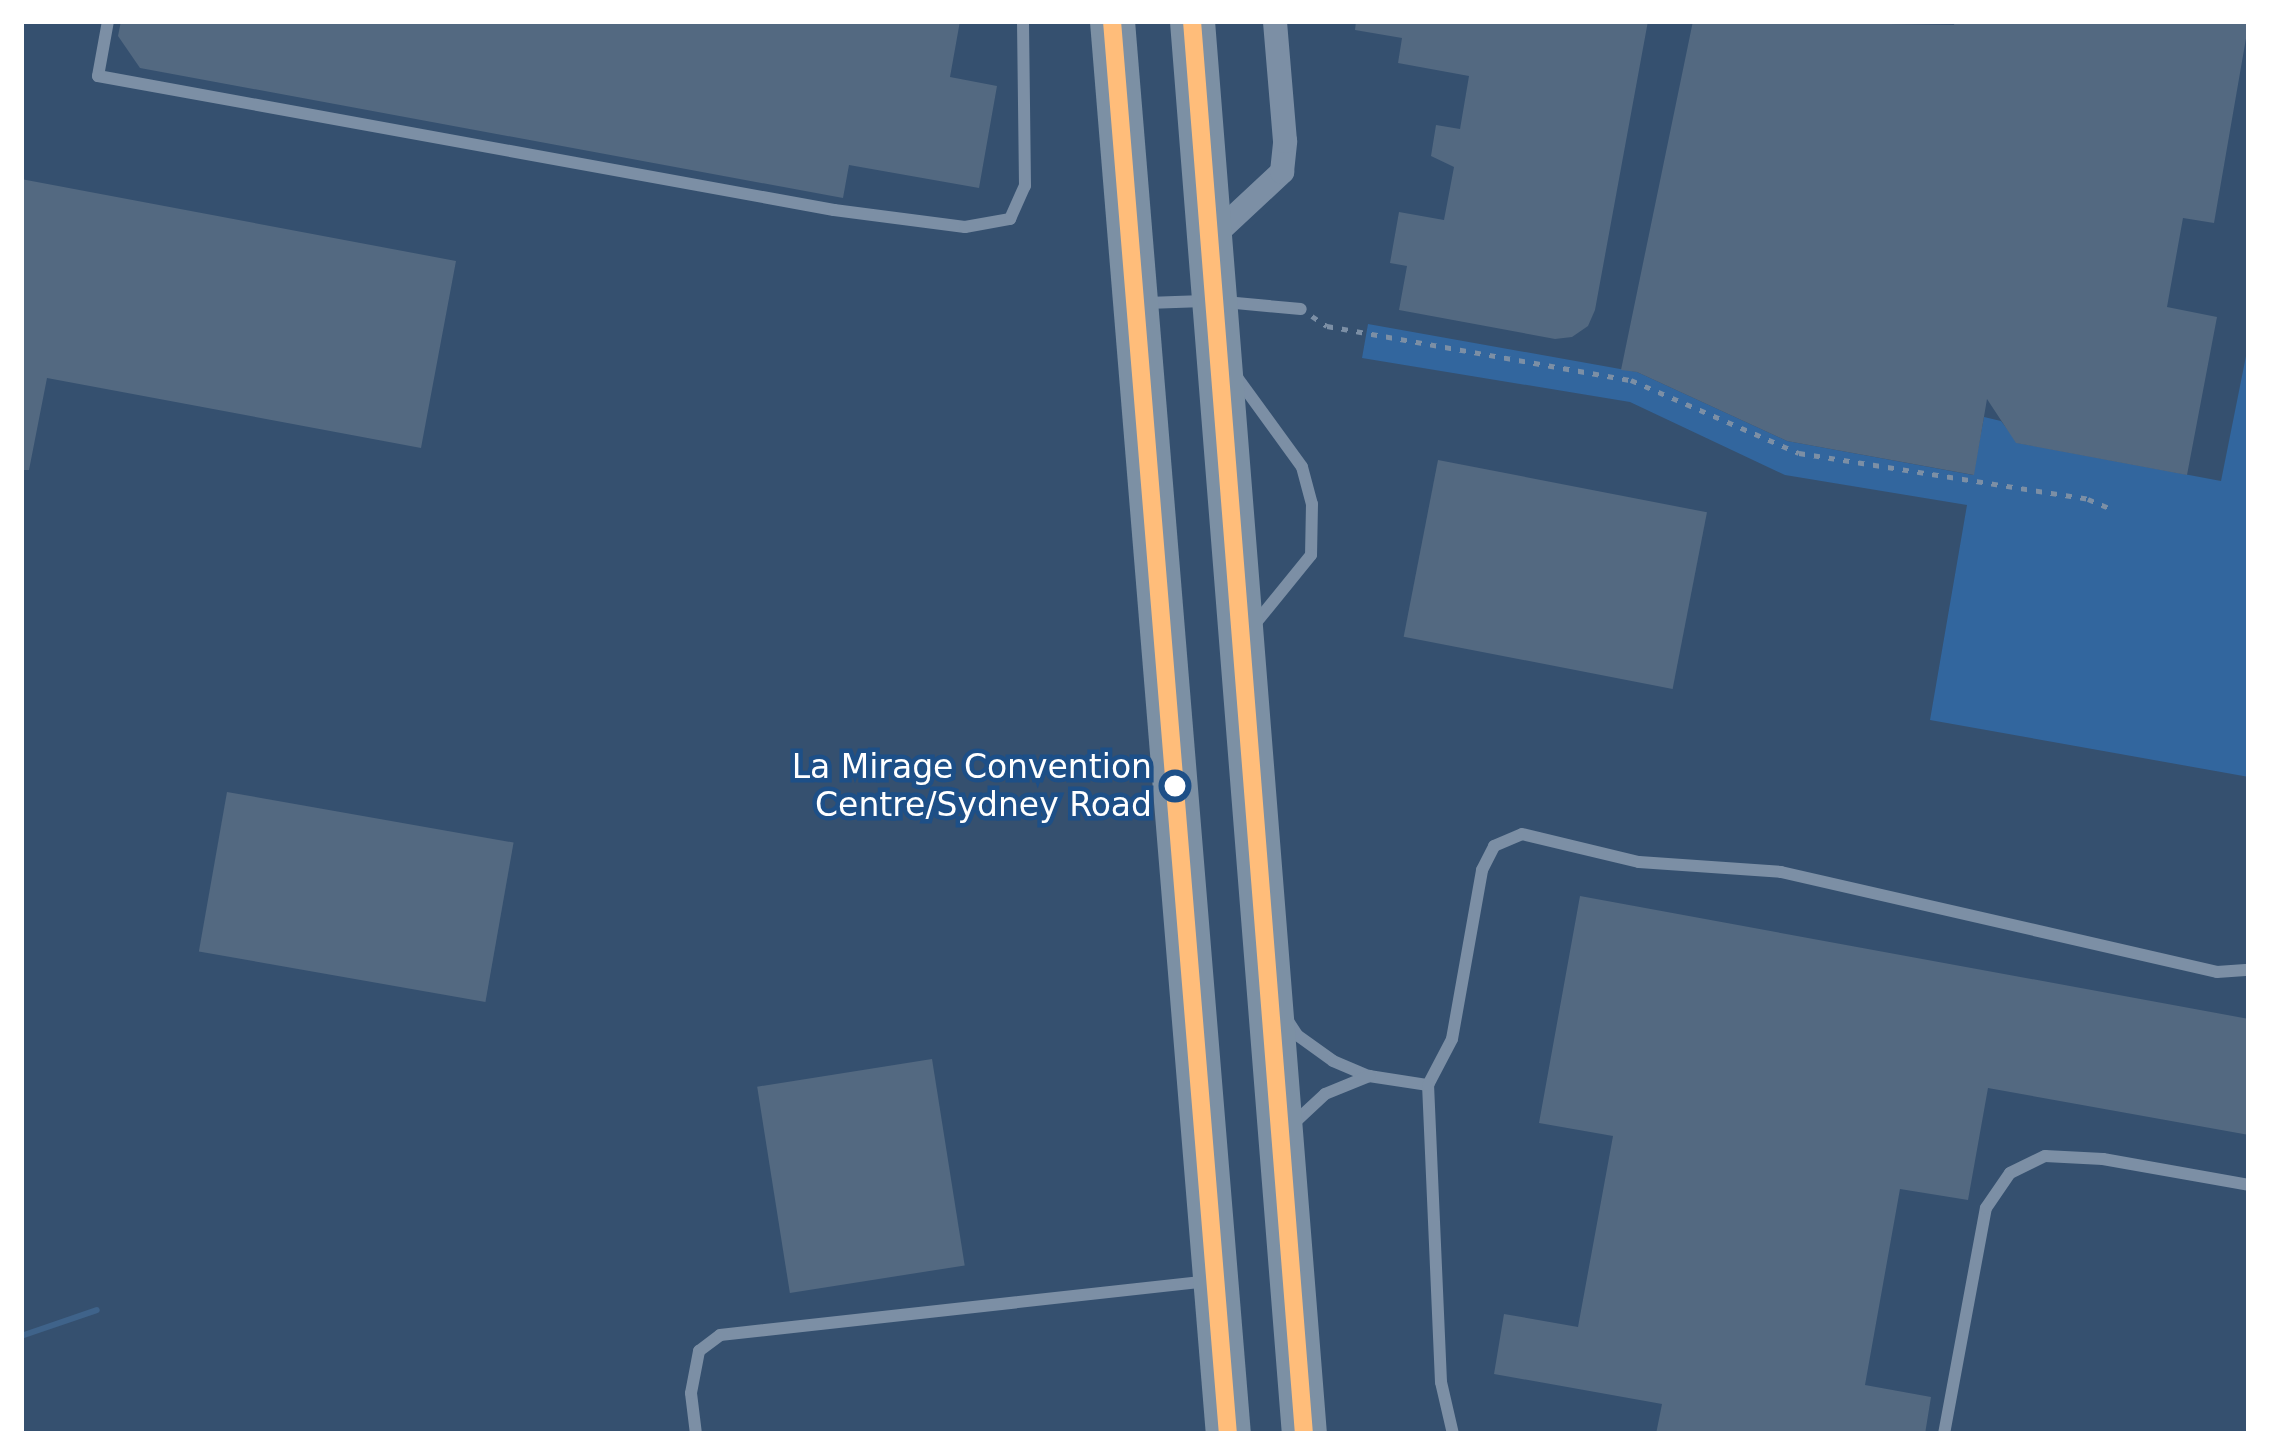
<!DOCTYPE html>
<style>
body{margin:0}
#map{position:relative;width:2270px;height:1455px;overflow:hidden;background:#35506f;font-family:"DejaVu Sans",sans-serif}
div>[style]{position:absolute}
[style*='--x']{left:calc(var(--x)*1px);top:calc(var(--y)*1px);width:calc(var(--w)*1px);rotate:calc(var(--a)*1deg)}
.green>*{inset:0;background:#32669e}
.stream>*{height:6px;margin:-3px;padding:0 3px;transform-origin:3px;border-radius:3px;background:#3f638a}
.building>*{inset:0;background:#536981;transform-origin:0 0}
.path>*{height:4.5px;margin-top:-2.25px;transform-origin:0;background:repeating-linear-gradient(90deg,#7c8fa5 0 6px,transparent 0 15px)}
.lane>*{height:12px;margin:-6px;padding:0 6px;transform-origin:6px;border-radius:6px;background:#7c8fa5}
.street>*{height:24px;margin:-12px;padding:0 12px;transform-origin:12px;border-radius:12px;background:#7c8fa5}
.highway>*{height:45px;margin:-22.5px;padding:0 22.5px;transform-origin:22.5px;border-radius:22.5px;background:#7c90a4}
.bus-1>*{height:18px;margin:-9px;padding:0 9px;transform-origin:9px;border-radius:9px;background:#ffbd7a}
.dots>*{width:33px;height:33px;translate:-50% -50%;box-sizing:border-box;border:6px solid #1d4f87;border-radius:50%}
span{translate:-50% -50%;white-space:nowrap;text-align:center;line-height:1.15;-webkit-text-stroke:9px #1d4f87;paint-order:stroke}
.bus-label{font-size:33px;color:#fff}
.right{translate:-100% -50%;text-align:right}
.frame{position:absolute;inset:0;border:24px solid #fff;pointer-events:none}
</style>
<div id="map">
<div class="green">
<i style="clip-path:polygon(1368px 324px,1637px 372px,1787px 441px,1973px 475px,1984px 417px,2001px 421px,2018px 443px,2221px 481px,2249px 341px,2249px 777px,1930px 720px,1967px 505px,1785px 475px,1630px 402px,1362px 358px)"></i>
</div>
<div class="stream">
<i style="--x:21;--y:1336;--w:80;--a:-18.9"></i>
</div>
<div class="building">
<i style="clip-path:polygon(121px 21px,960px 21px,950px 77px,997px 86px,979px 188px,849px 165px,843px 198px,140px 68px,118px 36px)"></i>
<i style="clip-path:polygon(1356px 21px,1648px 21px,1595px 310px,1588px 326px,1572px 337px,1555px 339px,1399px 310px,1407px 266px,1390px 263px,1399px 212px,1444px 220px,1454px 167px,1431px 156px,1436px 125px,1460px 129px,1469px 76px,1398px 63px,1402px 38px,1355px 30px)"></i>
<i style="clip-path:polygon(1693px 21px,1954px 25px,1955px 21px,2249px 21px,2214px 223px,2183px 218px,2167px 307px,2217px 317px,2187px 475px,2016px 443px,1987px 399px,1974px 475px,1787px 441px,1637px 372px,1621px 370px)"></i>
<i style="clip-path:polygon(21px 179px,456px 261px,421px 448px,47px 378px,29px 470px,21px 470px)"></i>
<i style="left:1438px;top:460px;width:274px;height:180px;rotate:11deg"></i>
<i style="left:227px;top:792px;width:291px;height:162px;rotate:10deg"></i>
<i style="clip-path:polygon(1580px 896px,2249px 1019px,2249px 1135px,1988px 1088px,1968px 1200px,1900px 1189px,1865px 1385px,1931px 1397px,1925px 1434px,1656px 1434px,1662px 1404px,1494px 1374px,1504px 1314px,1578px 1327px,1613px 1136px,1539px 1123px)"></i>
<i style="left:932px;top:1059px;width:209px;height:177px;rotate:81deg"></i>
</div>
<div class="path">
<i style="--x:1312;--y:316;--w:18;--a:34"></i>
<i style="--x:1327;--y:326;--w:309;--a:10.1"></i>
<i style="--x:1631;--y:380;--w:183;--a:23.5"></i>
<i style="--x:1799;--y:453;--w:293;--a:9"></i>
<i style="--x:2088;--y:499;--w:25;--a:23"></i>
</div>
<div class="lane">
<i style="--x:108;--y:21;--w:56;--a:100.3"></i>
<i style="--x:98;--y:76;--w:748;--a:10.32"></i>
<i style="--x:834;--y:210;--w:132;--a:7.4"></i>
<i style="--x:965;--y:227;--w:46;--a:-10.1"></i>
<i style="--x:1010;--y:219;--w:36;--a:-66"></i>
<i style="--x:1025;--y:186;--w:165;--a:-90.7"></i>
<i style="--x:1225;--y:302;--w:76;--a:5.3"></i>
<i style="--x:1147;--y:303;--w:57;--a:-2"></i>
<i style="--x:1236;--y:376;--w:112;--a:54"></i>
<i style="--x:1302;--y:467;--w:38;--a:75"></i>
<i style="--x:1312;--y:504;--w:51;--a:91.1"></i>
<i style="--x:1311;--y:555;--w:89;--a:129.1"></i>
<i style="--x:1288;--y:1021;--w:17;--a:57"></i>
<i style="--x:1297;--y:1035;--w:44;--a:35.8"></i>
<i style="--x:1333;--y:1061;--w:39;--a:23"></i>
<i style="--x:1369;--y:1076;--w:60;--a:8.7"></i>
<i style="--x:1295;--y:1122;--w:41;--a:-43"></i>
<i style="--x:1325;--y:1094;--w:48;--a:-22.2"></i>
<i style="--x:696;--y:1434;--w:41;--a:-97"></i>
<i style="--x:691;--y:1393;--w:43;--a:-79.2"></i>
<i style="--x:699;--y:1351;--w:26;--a:-37"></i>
<i style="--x:720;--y:1335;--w:491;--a:-6.3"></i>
<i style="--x:1453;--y:1434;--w:53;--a:-103"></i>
<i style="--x:1441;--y:1382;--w:297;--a:-92.5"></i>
<i style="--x:1428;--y:1085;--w:52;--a:-62.4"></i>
<i style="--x:1452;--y:1039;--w:172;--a:-79.9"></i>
<i style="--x:1482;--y:870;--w:27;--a:-63"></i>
<i style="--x:1494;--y:846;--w:30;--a:-23"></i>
<i style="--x:1522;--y:834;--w:120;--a:13.5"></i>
<i style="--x:1639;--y:862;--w:142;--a:4"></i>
<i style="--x:1781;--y:872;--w:447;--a:12.9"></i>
<i style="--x:2217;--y:972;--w:32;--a:-4"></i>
<i style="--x:1944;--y:1434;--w:230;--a:-79.5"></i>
<i style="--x:1986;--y:1208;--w:42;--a:-55.6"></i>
<i style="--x:2010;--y:1173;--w:39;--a:-26"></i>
<i style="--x:2045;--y:1156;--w:58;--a:3"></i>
<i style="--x:2103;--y:1159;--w:148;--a:10.1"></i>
</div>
<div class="street">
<i style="--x:1207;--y:242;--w:103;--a:-43"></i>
<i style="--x:1282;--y:172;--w:31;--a:-84"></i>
<i style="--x:1285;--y:141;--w:120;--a:-94.8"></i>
</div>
<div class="highway">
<i style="--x:1112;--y:21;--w:1418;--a:85.31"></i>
<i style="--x:1192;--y:21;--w:1417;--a:85.47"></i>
</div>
<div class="bus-1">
<i style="--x:1112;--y:21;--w:1418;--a:85.31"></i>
<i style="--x:1192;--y:21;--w:1417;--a:85.47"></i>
</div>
<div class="dots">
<i style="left:1175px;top:786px;background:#fff"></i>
</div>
<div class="bus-label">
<span class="right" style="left:1152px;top:786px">La Mirage Convention<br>Centre/Sydney Road</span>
</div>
<div class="frame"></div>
</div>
